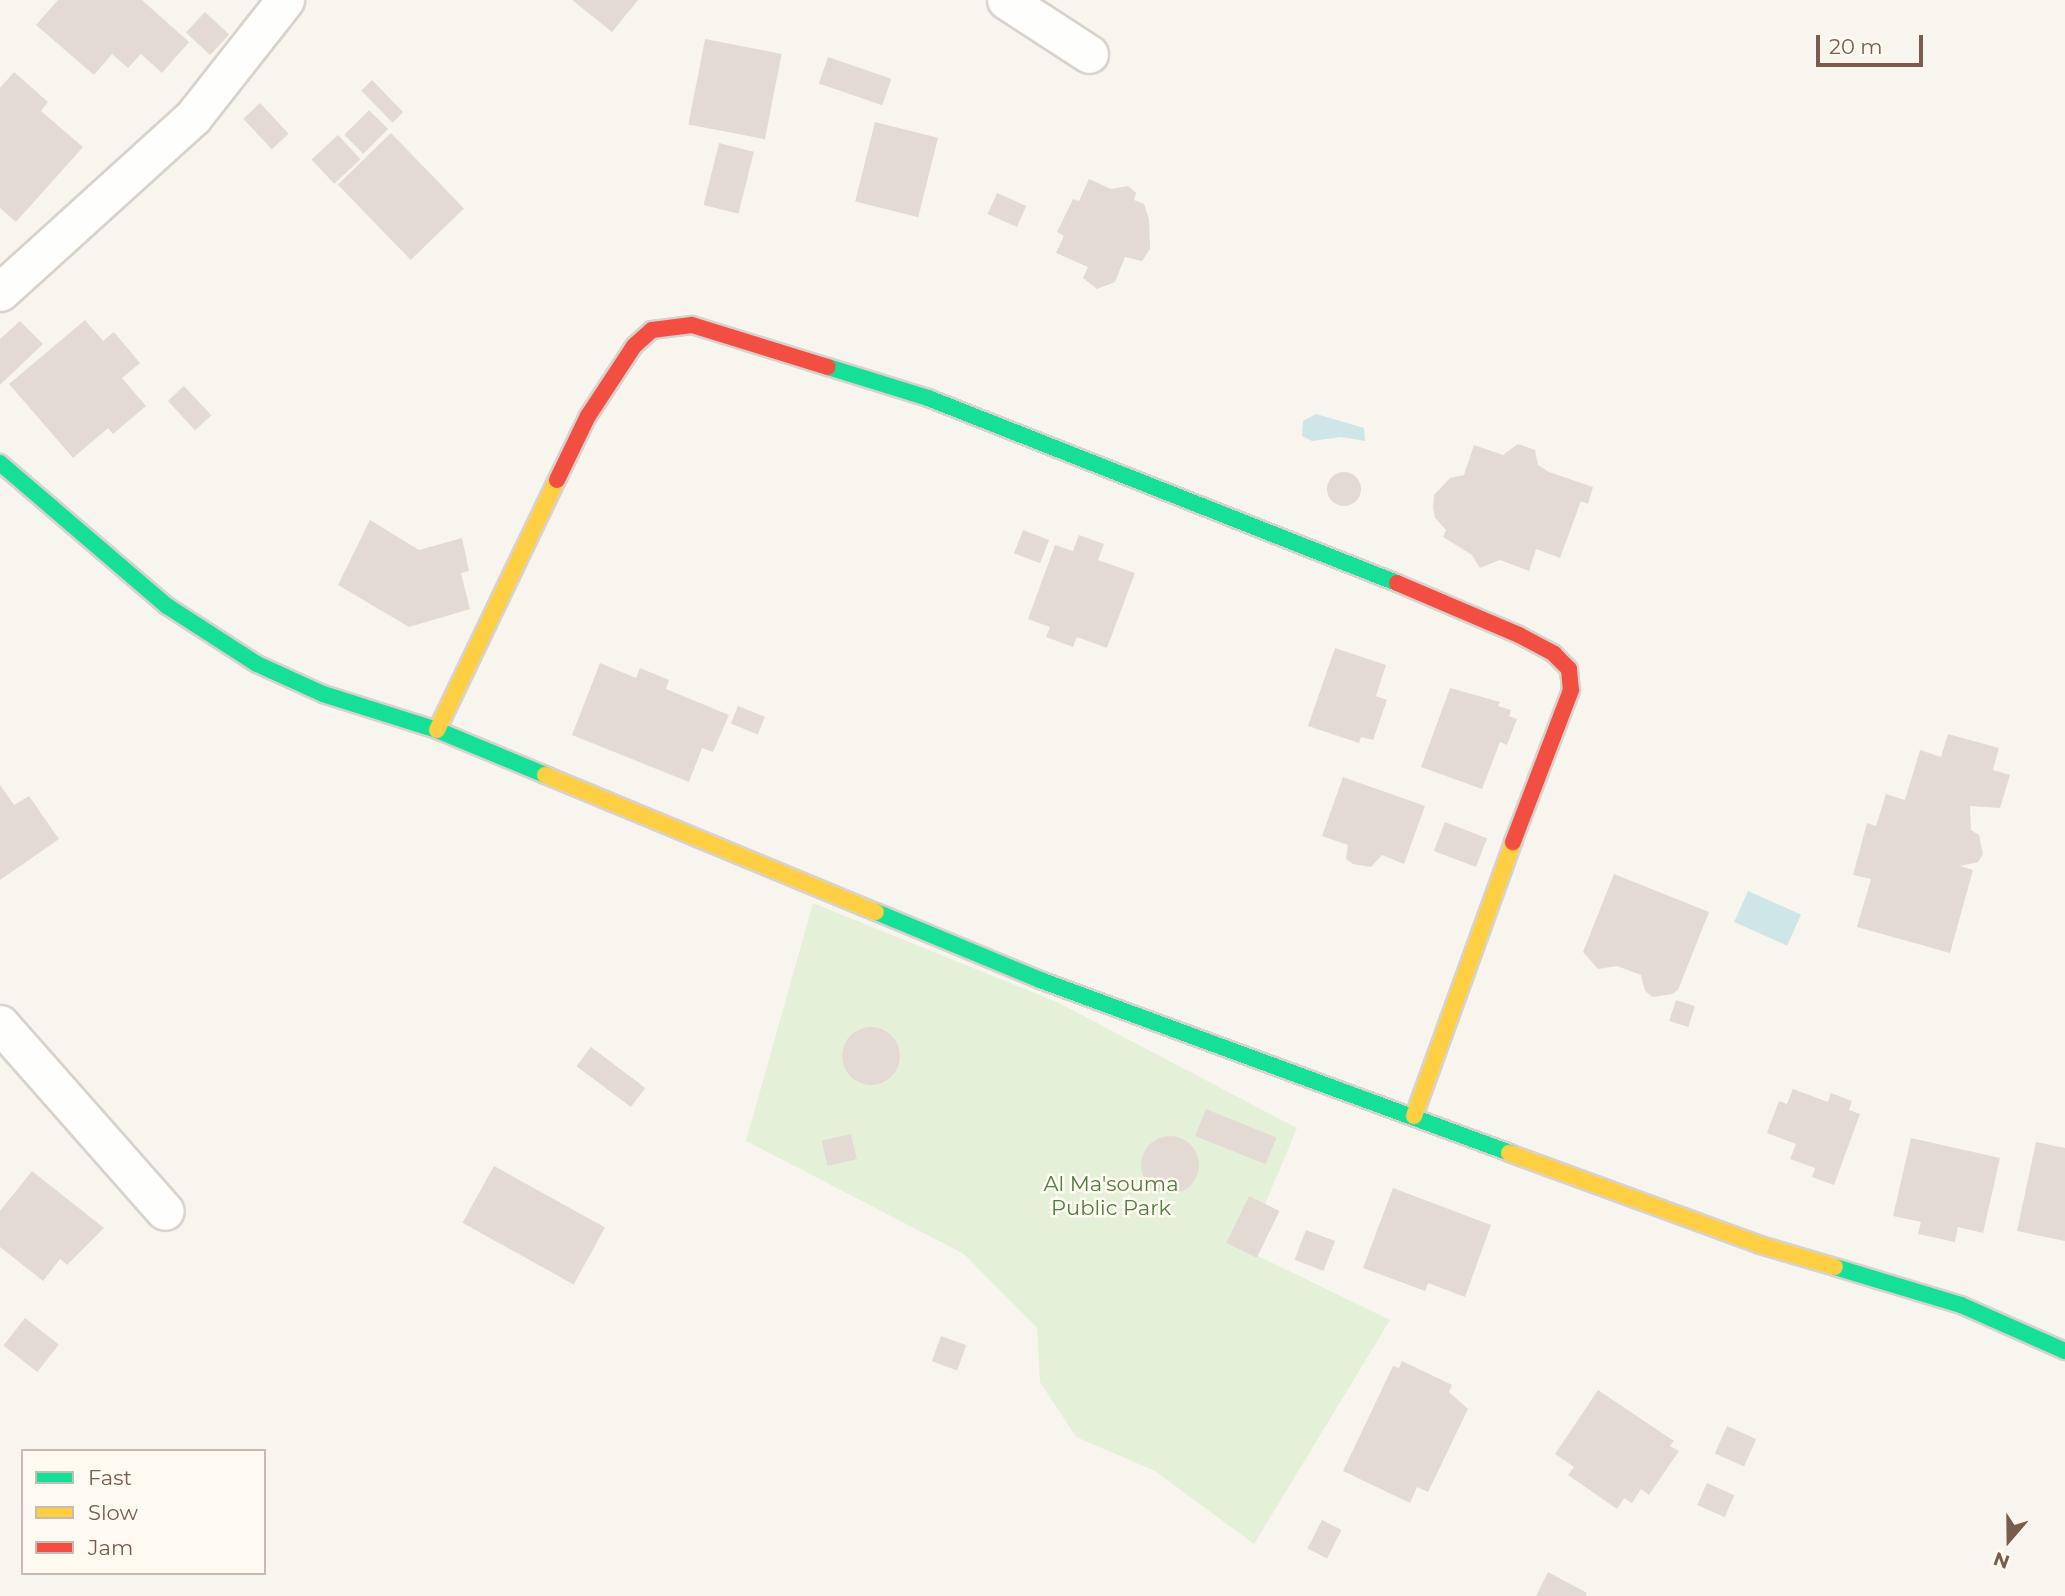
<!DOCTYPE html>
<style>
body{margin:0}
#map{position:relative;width:2065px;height:1596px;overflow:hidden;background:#f8f5ee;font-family:Montserrat,sans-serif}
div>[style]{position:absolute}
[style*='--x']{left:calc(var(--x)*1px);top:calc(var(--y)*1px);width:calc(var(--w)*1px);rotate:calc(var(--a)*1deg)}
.green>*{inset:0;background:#e5f0d9}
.water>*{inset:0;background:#cfe6e8;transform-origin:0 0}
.building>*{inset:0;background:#e3dbd3;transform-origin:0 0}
.round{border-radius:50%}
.roads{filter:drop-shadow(2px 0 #d8d2cc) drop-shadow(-2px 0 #d8d2cc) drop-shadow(0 2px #d8d2cc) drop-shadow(0 -2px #d8d2cc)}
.street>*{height:37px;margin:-18.5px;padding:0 18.5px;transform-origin:18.5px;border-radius:18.5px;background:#fefefc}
.fast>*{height:16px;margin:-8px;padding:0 8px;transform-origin:8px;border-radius:8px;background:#16e098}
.slow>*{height:16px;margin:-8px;padding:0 8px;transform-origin:8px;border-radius:8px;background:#ffcf43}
.jam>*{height:16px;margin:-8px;padding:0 8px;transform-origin:8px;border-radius:8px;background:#f24e42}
span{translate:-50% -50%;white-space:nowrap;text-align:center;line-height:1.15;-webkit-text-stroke:5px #fffaf1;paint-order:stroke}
.park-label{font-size:21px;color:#547d44}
.legend{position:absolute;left:21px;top:1449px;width:245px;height:126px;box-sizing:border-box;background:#fffaf1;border:2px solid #c9bbaf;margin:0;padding:9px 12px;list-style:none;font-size:21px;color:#775d4d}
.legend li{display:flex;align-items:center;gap:14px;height:35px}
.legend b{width:35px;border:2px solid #c9bbaf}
.north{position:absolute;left:1974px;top:1505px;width:70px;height:70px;-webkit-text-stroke:5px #fffaf1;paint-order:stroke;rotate:200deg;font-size:19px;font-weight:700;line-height:28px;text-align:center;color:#775d4d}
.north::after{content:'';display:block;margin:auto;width:24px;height:32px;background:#775d4d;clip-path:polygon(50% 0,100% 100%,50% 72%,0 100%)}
.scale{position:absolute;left:1816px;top:35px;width:107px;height:32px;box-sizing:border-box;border:4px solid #775d4d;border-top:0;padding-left:9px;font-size:21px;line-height:24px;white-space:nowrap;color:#775d4d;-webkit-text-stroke:5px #fffaf1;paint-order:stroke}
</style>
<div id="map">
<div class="green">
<i style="clip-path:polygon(813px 903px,1057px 1002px,1297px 1128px,1246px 1250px,1390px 1320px,1254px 1544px,1155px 1471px,1076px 1437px,1040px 1382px,1037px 1328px,964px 1254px,746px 1141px)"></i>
</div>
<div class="water">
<i style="clip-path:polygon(1316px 414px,1364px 428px,1365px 441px,1341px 437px,1312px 441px,1302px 436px,1303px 421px)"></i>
<i style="left:1748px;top:891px;width:58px;height:34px;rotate:24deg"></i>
</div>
<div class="building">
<i style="clip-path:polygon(58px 0,142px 0,189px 42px,162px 73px,141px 54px,128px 68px,112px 54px,94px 75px,36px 25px)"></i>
<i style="clip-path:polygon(572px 0,638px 0,612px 32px)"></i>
<i style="left:205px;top:12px;width:33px;height:28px;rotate:43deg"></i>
<i style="left:705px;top:39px;width:78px;height:87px;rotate:11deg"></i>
<i style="left:828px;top:57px;width:67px;height:28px;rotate:19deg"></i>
<i style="clip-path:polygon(14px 72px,48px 102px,41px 111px,83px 147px,16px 222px,0 208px,0 88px)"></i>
<i style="left:372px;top:80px;width:45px;height:15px;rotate:46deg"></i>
<i style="left:260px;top:103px;width:42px;height:23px;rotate:47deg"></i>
<i style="left:369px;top:110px;width:27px;height:35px;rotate:45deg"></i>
<i style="left:875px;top:122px;width:65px;height:82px;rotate:14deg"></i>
<i style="left:391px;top:133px;width:105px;height:74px;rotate:46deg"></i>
<i style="left:338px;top:135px;width:33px;height:36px;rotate:47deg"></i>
<i style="left:719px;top:143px;width:36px;height:64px;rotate:14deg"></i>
<i style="clip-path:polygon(1089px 179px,1111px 189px,1128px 186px,1136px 193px,1134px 200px,1144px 204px,1149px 219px,1150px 249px,1142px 261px,1125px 257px,1115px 282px,1097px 289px,1083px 278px,1088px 267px,1056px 253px,1064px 236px,1057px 232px,1073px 199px,1079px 201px)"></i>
<i style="left:997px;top:193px;width:32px;height:23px;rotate:24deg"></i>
<i style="clip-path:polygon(85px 320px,103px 341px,114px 332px,140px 363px,122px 378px,146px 406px,113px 434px,108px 428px,73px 458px,9px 384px)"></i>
<i style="clip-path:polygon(20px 321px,43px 344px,0 385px,0 339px)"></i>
<i style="left:184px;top:386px;width:40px;height:22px;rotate:47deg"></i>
<i style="clip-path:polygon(1518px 444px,1535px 450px,1538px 465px,1549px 472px,1593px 487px,1588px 504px,1581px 501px,1560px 558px,1536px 549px,1529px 571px,1500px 560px,1480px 568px,1472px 555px,1443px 537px,1446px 530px,1435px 518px,1433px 507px,1434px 495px,1450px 478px,1464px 475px,1474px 445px,1503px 455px)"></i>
<i class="round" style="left:1327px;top:472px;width:34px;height:34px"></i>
<i style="clip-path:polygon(370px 520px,419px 550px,462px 538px,469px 571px,461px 573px,470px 609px,409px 627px,338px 585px)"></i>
<i style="left:1023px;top:530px;width:28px;height:25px;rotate:21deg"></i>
<i style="clip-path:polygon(1079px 535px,1104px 544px,1098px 560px,1135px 573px,1107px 648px,1077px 637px,1073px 647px,1046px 637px,1050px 627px,1028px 619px,1055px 545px,1073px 551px)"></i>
<i style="clip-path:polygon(1335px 648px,1386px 665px,1376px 696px,1387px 700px,1373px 740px,1361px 737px,1359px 743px,1308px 726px)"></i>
<i style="clip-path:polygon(600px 663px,636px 678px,640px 668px,669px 680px,666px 689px,729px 715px,713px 752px,702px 748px,689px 782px,572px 735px)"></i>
<i style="clip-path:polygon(1450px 688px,1500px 702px,1498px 706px,1511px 710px,1509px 716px,1517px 719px,1507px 745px,1500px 742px,1482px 789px,1421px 767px)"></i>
<i style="left:738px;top:706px;width:29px;height:19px;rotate:22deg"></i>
<i style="clip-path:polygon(1948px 734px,1999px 748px,1993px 770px,2010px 775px,2000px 808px,1970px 806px,1971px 830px,1979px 835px,1983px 854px,1978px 862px,1960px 866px,1973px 870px,1950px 953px,1857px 927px,1871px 879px,1853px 875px,1867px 823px,1876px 826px,1886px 794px,1905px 800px,1920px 750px,1941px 757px)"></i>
<i style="clip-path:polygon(1343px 777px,1425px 806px,1404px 864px,1382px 855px,1371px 867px,1353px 864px,1346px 859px,1348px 845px,1322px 836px)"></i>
<i style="clip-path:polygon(0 785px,14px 805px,29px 796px,59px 839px,0 880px)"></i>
<i style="left:1445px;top:822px;width:45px;height:31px;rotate:21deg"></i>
<i style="clip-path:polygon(1614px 874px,1709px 912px,1678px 990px,1672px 994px,1653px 997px,1645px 991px,1641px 975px,1617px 966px,1598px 969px,1583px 952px)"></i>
<i style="left:1676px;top:1000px;width:20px;height:22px;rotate:18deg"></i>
<i class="round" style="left:842px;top:1027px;width:58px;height:58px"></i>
<i style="left:591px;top:1047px;width:68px;height:24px;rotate:37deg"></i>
<i style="clip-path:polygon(1793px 1089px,1828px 1102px,1831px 1093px,1852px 1101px,1849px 1110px,1860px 1114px,1834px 1185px,1812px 1177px,1815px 1168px,1790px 1159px,1796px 1144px,1767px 1133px,1779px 1101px,1787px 1104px)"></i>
<i style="left:1206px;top:1109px;width:76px;height:29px;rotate:22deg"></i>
<i style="left:851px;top:1134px;width:26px;height:30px;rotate:77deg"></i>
<i class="round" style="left:1141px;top:1136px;width:58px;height:58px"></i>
<i style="clip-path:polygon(1911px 1138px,2000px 1158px,1983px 1233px,1958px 1227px,1955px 1242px,1918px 1234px,1921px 1222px,1893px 1216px)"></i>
<i style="clip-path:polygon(2036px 1142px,2065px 1148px,2065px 1241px,2017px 1231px)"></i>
<i style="left:494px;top:1166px;width:127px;height:65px;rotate:29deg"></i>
<i style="clip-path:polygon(32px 1171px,104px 1228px,67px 1265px,60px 1259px,43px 1281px,0 1247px,0 1211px)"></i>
<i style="clip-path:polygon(1393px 1188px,1491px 1225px,1465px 1297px,1428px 1283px,1425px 1291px,1363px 1268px)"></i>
<i style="left:1249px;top:1196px;width:34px;height:52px;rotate:26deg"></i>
<i style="left:1306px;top:1230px;width:31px;height:32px;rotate:21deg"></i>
<i style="left:25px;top:1318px;width:43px;height:35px;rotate:38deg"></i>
<i style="left:941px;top:1336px;width:27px;height:27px;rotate:20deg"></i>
<i style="clip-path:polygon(1402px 1361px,1452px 1385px,1449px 1392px,1468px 1409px,1428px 1492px,1417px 1487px,1410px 1503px,1343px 1471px,1393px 1366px,1399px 1368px)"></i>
<i style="clip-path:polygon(1598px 1390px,1674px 1441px,1670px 1446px,1679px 1451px,1649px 1495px,1641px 1489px,1632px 1503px,1624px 1498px,1617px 1509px,1568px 1475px,1574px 1467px,1555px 1454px)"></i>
<i style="left:1727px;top:1426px;width:32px;height:30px;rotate:24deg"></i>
<i style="left:1707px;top:1483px;width:30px;height:24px;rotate:24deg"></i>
<i style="left:1322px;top:1520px;width:22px;height:32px;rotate:27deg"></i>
<i style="clip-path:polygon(1548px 1572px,1587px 1593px,1586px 1596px,1536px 1596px)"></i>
</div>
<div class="roads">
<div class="street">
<i style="--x:1006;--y:0;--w:99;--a:33"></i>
<i style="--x:0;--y:292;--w:261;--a:-42.2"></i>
<i style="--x:193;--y:117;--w:149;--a:-51.8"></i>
<i style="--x:0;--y:1024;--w:249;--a:48.6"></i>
</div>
<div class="fast">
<i style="--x:828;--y:367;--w:105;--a:17.2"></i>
<i style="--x:928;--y:398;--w:504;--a:21.53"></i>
<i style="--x:0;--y:463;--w:220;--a:40.6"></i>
<i style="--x:167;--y:606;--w:107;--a:32.8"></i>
<i style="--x:257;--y:664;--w:72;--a:24.4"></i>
<i style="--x:323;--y:694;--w:120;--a:17.5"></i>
<i style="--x:437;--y:730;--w:117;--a:22.6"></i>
<i style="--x:876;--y:912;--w:178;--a:22.5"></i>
<i style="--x:1040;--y:980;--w:500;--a:20.2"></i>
<i style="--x:1835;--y:1267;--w:132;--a:16.8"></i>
<i style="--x:1961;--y:1305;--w:114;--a:23.9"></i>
</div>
<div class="slow">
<i style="--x:437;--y:730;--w:277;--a:-64.4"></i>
<i style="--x:545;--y:775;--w:358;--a:22.5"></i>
<i style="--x:1414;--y:1116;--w:291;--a:-70.1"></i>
<i style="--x:1509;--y:1153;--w:267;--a:20.1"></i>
<i style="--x:1760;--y:1245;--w:78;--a:16.3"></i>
</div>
<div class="jam">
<i style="--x:557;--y:480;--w:71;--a:-64.2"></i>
<i style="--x:588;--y:416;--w:84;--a:-56.7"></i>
<i style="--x:634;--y:346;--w:24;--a:-42"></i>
<i style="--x:652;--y:330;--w:40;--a:-7.1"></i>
<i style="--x:692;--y:325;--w:142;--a:17.2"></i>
<i style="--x:1397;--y:583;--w:133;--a:23.1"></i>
<i style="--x:1519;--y:635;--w:40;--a:28"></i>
<i style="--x:1554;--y:654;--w:21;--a:45"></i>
<i style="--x:1569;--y:669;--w:21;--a:85"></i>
<i style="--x:1571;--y:690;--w:163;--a:110.9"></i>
</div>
</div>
<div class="park-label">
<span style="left:1111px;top:1196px">Al Ma'souma<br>Public Park</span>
</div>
<ul class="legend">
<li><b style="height:9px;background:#16e098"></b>Fast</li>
<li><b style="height:9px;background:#ffcf43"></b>Slow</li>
<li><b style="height:9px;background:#f24e42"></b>Jam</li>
</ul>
<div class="north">N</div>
<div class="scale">20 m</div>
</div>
